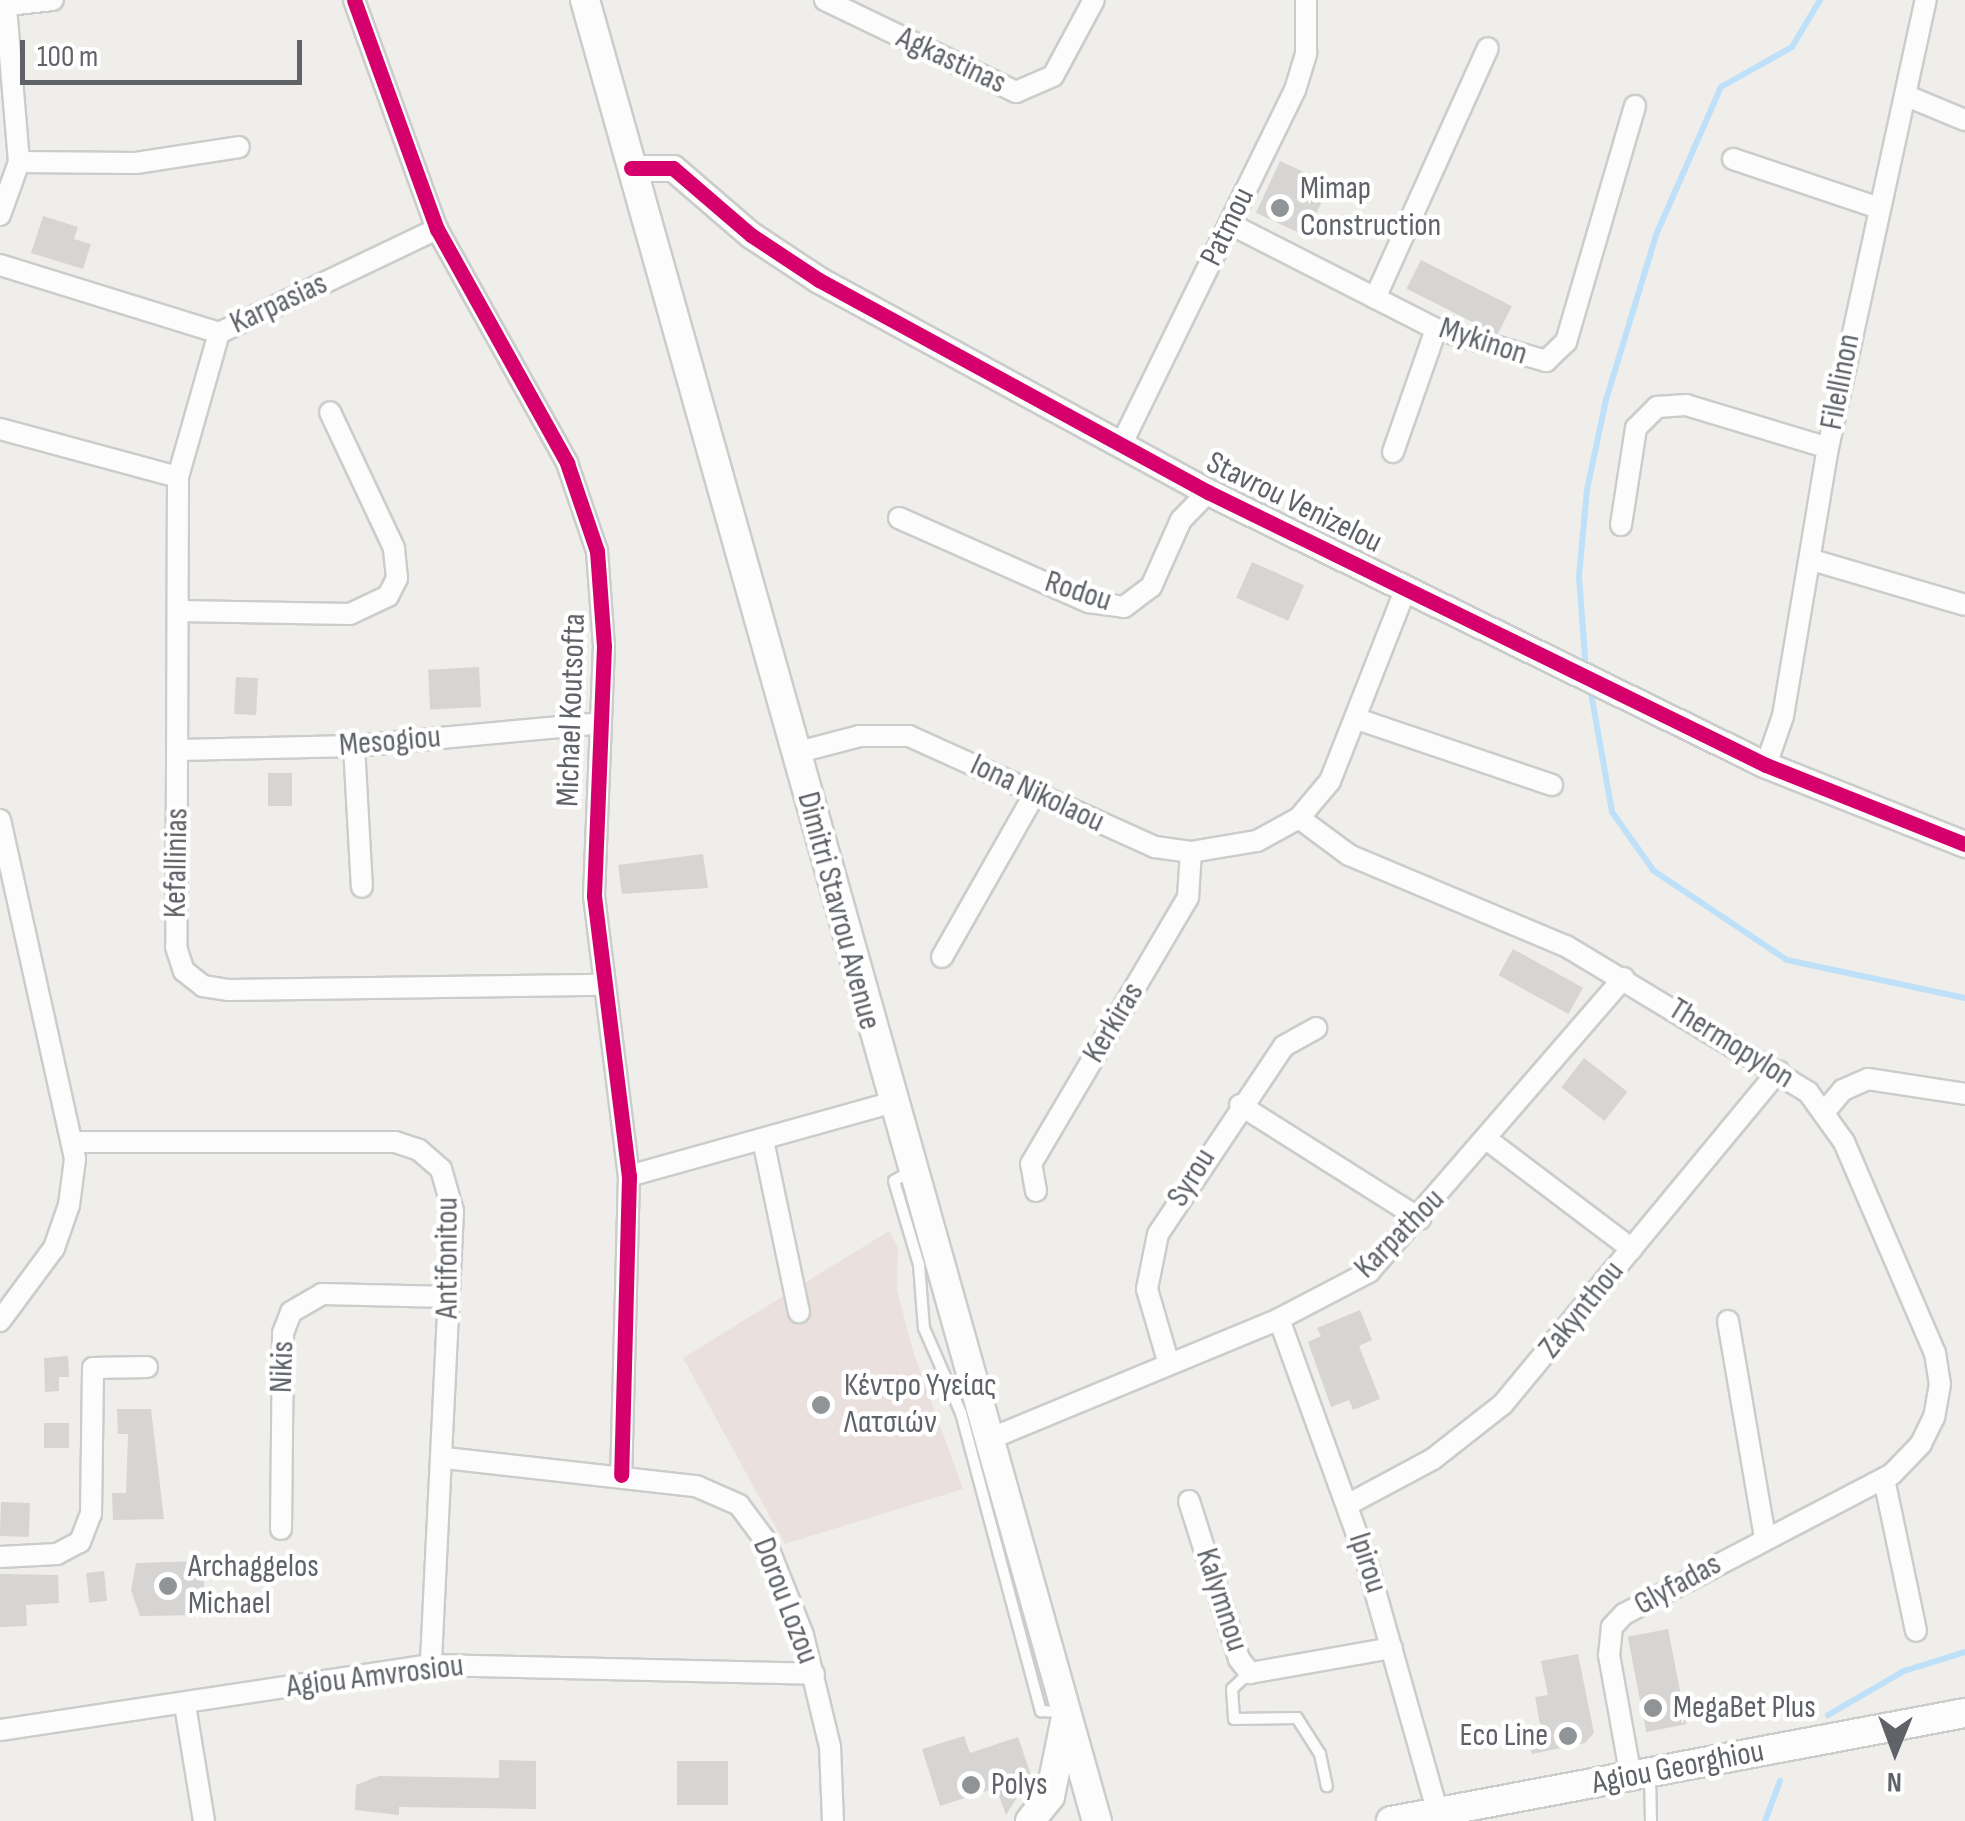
<!DOCTYPE html>
<meta charset="utf-8">
<style>
body{margin:0}
#map{position:relative;width:1965px;height:1821px;overflow:hidden;background:#efeeea;font-family:"Sofia Sans Condensed",sans-serif}
div>[style]{position:absolute}
[style*='--x']{left:calc(var(--x)*1px);top:calc(var(--y)*1px);width:calc(var(--w)*1px);rotate:calc(var(--a)*1deg)}
.medical>*{inset:0;background:#eae0de}
.stream>*{height:6px;margin:-3px;padding:0 3px;transform-origin:3px;border-radius:3px;background:#bfe0f9}
.building>*{inset:0;background:#d6d5d3;transform-origin:0 0}
.roads{filter:drop-shadow(2px 0 #cbcccc) drop-shadow(-2px 0 #cbcccc) drop-shadow(0 2px #cbcccc) drop-shadow(0 -2px #cbcccc)}
.service>*{height:10px;margin:-5px;padding:0 5px;transform-origin:5px;border-radius:5px;background:#fdfcfc}
.minor>*{height:20px;margin:-10px;padding:0 10px;transform-origin:10px;border-radius:10px;background:#fdfcfc}
.tertiary>*{height:25px;margin:-12.5px;padding:0 12.5px;transform-origin:12.5px;border-radius:12.5px;background:#fdfcfc}
.secondary>*{height:28px;margin:-14px;padding:0 14px;transform-origin:14px;border-radius:14px;background:#fdfcfc}
.cycleway>*{height:15px;margin:-7.5px;padding:0 7.5px;transform-origin:7.5px;border-radius:7.5px;background:#d6006c}
.dots>*{width:28px;height:28px;translate:-50% -50%;box-sizing:border-box;border:5px solid #fff;border-radius:50%}
span{translate:-50% -50%;white-space:nowrap;text-align:center;line-height:1.15;-webkit-text-stroke:9px #fff;paint-order:stroke}
.street-label{font-size:32px;color:#5f6368}
.poi-label{font-size:32px;color:#5f6368}
.left{translate:0 -50%;text-align:left}
.right{translate:-100% -50%;text-align:right}
.north{position:absolute;left:1845px;top:1701px;width:100px;height:100px;-webkit-text-stroke:8px #fff;paint-order:stroke;rotate:181deg;font-size:28px;font-weight:700;line-height:40px;text-align:center;color:#5f6368}
.north::after{content:'';display:block;margin:auto;width:35px;height:45px;background:#5f6368;clip-path:polygon(50% 0,100% 100%,50% 72%,0 100%)}
.scale{position:absolute;left:20px;top:40px;width:282px;height:45px;box-sizing:border-box;border:5px solid #5f6368;border-top:0;padding-left:12px;font-size:30px;line-height:35px;white-space:nowrap;color:#5f6368;-webkit-text-stroke:8px #fff;paint-order:stroke}
</style>
<div id="map">
<div class="medical">
<i style="clip-path:polygon(889px 1231px,898px 1248px,897px 1290px,913px 1351px,963px 1489px,785px 1544px,683px 1358px)"></i>
</div>
<div class="stream">
<i style="--x:1586;--y:670;--w:94;--a:-94.3"></i>
<i style="--x:1579;--y:576;--w:86;--a:-84.7"></i>
<i style="--x:1587;--y:490;--w:92;--a:-78.1"></i>
<i style="--x:1606;--y:400;--w:172;--a:-73.1"></i>
<i style="--x:1656;--y:235;--w:162;--a:-66.3"></i>
<i style="--x:1721;--y:87;--w:81;--a:-29.4"></i>
<i style="--x:1792;--y:47;--w:55;--a:-59.2"></i>
<i style="--x:1590;--y:687;--w:127;--a:80"></i>
<i style="--x:1612;--y:812;--w:72;--a:54.6"></i>
<i style="--x:1654;--y:871;--w:160;--a:33.8"></i>
<i style="--x:1787;--y:960;--w:182;--a:12.1"></i>
<i style="--x:1828;--y:1715;--w:88;--a:-30.1"></i>
<i style="--x:1904;--y:1671;--w:64;--a:-17.3"></i>
<i style="--x:1765;--y:1821;--w:43;--a:-69.4"></i>
</div>
<div class="building">
<i style="left:1280px;top:161px;width:55px;height:57px;rotate:25deg"></i>
<i style="clip-path:polygon(43px 216px,78px 227px,74px 239px,91px 244px,83px 269px,31px 253px)"></i>
<i style="left:1421px;top:260px;width:102px;height:32px;rotate:27deg"></i>
<i style="left:1252px;top:562px;width:57px;height:39px;rotate:24deg"></i>
<i style="left:479px;top:667px;width:40px;height:51px;rotate:87deg"></i>
<i style="left:236px;top:677px;width:22px;height:37px;rotate:3deg"></i>
<i style="left:268px;top:773px;width:24px;height:33px"></i>
<i style="clip-path:polygon(703px 854px,708px 888px,622px 894px,618px 865px)"></i>
<i style="left:1513px;top:949px;width:80px;height:30px;rotate:29deg"></i>
<i style="left:1584px;top:1058px;width:55px;height:37px;rotate:38deg"></i>
<i style="clip-path:polygon(1360px 1310px,1372px 1340px,1359px 1346px,1380px 1399px,1353px 1410px,1349px 1400px,1331px 1407px,1308px 1342px,1321px 1336px,1317px 1328px)"></i>
<i style="clip-path:polygon(68px 1356px,69px 1377px,59px 1377px,59px 1391px,45px 1392px,44px 1358px)"></i>
<i style="clip-path:polygon(117px 1409px,151px 1409px,164px 1519px,113px 1520px,112px 1493px,126px 1493px,128px 1434px,118px 1434px)"></i>
<i style="left:44px;top:1423px;width:25px;height:25px"></i>
<i style="left:1px;top:1502px;width:29px;height:34px;rotate:2deg"></i>
<i style="clip-path:polygon(203px 1561px,205px 1615px,140px 1616px,131px 1590px,136px 1563px)"></i>
<i style="left:104px;top:1571px;width:30px;height:18px;rotate:84deg"></i>
<i style="clip-path:polygon(0 1574px,58px 1575px,59px 1603px,26px 1605px,27px 1626px,0 1627px)"></i>
<i style="left:1668px;top:1629px;width:97px;height:41px;rotate:79deg"></i>
<i style="clip-path:polygon(1578px 1654px,1594px 1733px,1585px 1743px,1532px 1754px,1527px 1732px,1541px 1730px,1535px 1697px,1548px 1695px,1541px 1661px)"></i>
<i style="clip-path:polygon(964px 1736px,970px 1753px,1018px 1737px,1031px 1775px,1006px 1815px,996px 1788px,940px 1806px,922px 1749px)"></i>
<i style="clip-path:polygon(499px 1760px,536px 1761px,536px 1809px,399px 1807px,399px 1815px,355px 1810px,356px 1785px,379px 1776px,499px 1778px)"></i>
<i style="left:677px;top:1761px;width:51px;height:44px"></i>
</div>
<div class="roads">
<div class="service">
<i style="--x:910;--y:1172;--w:18;--a:151"></i>
<i style="--x:894;--y:1181;--w:88;--a:73.4"></i>
<i style="--x:919;--y:1265;--w:63;--a:85.5"></i>
<i style="--x:924;--y:1328;--w:93;--a:66.5"></i>
<i style="--x:961;--y:1413;--w:309;--a:75"></i>
<i style="--x:1041;--y:1711;--w:22;--a:3"></i>
<i style="--x:1249;--y:1673;--w:23;--a:137"></i>
<i style="--x:1232;--y:1689;--w:30;--a:86"></i>
<i style="--x:1234;--y:1719;--w:63;--a:-0.9"></i>
<i style="--x:1297;--y:1718;--w:43;--a:57.4"></i>
<i style="--x:1320;--y:1754;--w:33;--a:78"></i>
<i style="--x:1650;--y:1774;--w:47;--a:88.8"></i>
</div>
<div class="minor">
<i style="--x:354;--y:0;--w:244;--a:70.1"></i>
<i style="--x:437;--y:229;--w:268;--a:60.9"></i>
<i style="--x:567;--y:463;--w:93;--a:71.2"></i>
<i style="--x:597;--y:551;--w:95;--a:85.8"></i>
<i style="--x:604;--y:646;--w:250;--a:92.3"></i>
<i style="--x:594;--y:896;--w:282;--a:82.9"></i>
<i style="--x:629;--y:1176;--w:299;--a:91.5"></i>
<i style="--x:825;--y:0;--w:212;--a:25.7"></i>
<i style="--x:1016;--y:92;--w:40;--a:-23.4"></i>
<i style="--x:1053;--y:76;--w:86;--a:-61.7"></i>
<i style="--x:0;--y:6;--w:53;--a:-6.5"></i>
<i style="--x:1907;--y:96;--w:63;--a:22.5"></i>
<i style="--x:1733;--y:159;--w:151;--a:18.6"></i>
<i style="--x:19;--y:162;--w:117;--a:0.5"></i>
<i style="--x:136;--y:163;--w:104;--a:-8.8"></i>
<i style="--x:0;--y:215;--w:56;--a:-70.3"></i>
<i style="--x:19;--y:162;--w:157;--a:-94.8"></i>
<i style="--x:1230;--y:224;--w:231;--a:27"></i>
<i style="--x:1436;--y:329;--w:115;--a:16.2"></i>
<i style="--x:1546;--y:361;--w:28;--a:-44"></i>
<i style="--x:1566;--y:342;--w:246;--a:-73.7"></i>
<i style="--x:0;--y:265;--w:229;--a:17.2"></i>
<i style="--x:219;--y:333;--w:242;--a:-25.5"></i>
<i style="--x:1375;--y:298;--w:274;--a:-65.7"></i>
<i style="--x:219;--y:333;--w:150;--a:105.9"></i>
<i style="--x:178;--y:477;--w:470;--a:90.2"></i>
<i style="--x:176;--y:947;--w:25;--a:72"></i>
<i style="--x:184;--y:971;--w:24;--a:38"></i>
<i style="--x:203;--y:986;--w:26;--a:9"></i>
<i style="--x:229;--y:990;--w:375;--a:-0.8"></i>
<i style="--x:0;--y:429;--w:184;--a:15.1"></i>
<i style="--x:1121;--y:445;--w:395;--a:-63.9"></i>
<i style="--x:1295;--y:90;--w:39;--a:-73"></i>
<i style="--x:1306;--y:53;--w:53;--a:-90"></i>
<i style="--x:1393;--y:452;--w:130;--a:-70.7"></i>
<i style="--x:899;--y:518;--w:208;--a:23.9"></i>
<i style="--x:1089;--y:602;--w:35;--a:8"></i>
<i style="--x:1124;--y:607;--w:34;--a:-37"></i>
<i style="--x:1151;--y:587;--w:73;--a:-65.9"></i>
<i style="--x:1181;--y:520;--w:39;--a:-46"></i>
<i style="--x:1621;--y:525;--w:98;--a:-81.2"></i>
<i style="--x:1636;--y:428;--w:30;--a:-45"></i>
<i style="--x:1657;--y:407;--w:29;--a:-4"></i>
<i style="--x:1686;--y:405;--w:148;--a:16.8"></i>
<i style="--x:1812;--y:560;--w:159;--a:16.4"></i>
<i style="--x:179;--y:611;--w:171;--a:1"></i>
<i style="--x:350;--y:614;--w:42;--a:-25.3"></i>
<i style="--x:388;--y:596;--w:20;--a:-63"></i>
<i style="--x:397;--y:578;--w:30;--a:-96"></i>
<i style="--x:394;--y:548;--w:150;--a:-115.2"></i>
<i style="--x:1357;--y:719;--w:206;--a:18.7"></i>
<i style="--x:354;--y:746;--w:141;--a:86.8"></i>
<i style="--x:179;--y:750;--w:175;--a:-1.3"></i>
<i style="--x:354;--y:746;--w:247;--a:-5.3"></i>
<i style="--x:795;--y:753;--w:67;--a:-14.7"></i>
<i style="--x:860;--y:736;--w:49;--a:0"></i>
<i style="--x:909;--y:736;--w:270;--a:24.3"></i>
<i style="--x:1155;--y:847;--w:36;--a:8"></i>
<i style="--x:1191;--y:852;--w:67;--a:-9.5"></i>
<i style="--x:1257;--y:841;--w:48;--a:-28.7"></i>
<i style="--x:1299;--y:818;--w:48;--a:-50"></i>
<i style="--x:1330;--y:781;--w:207;--a:-68.5"></i>
<i style="--x:1766;--y:765;--w:52;--a:-70.9"></i>
<i style="--x:1783;--y:716;--w:272;--a:-80.5"></i>
<i style="--x:1828;--y:448;--w:459;--a:-77.7"></i>
<i style="--x:1299;--y:818;--w:62;--a:36.5"></i>
<i style="--x:1349;--y:855;--w:235;--a:22.8"></i>
<i style="--x:1566;--y:946;--w:283;--a:31.1"></i>
<i style="--x:1808;--y:1092;--w:62;--a:54.2"></i>
<i style="--x:1844;--y:1142;--w:230;--a:66.7"></i>
<i style="--x:1935;--y:1353;--w:31;--a:81"></i>
<i style="--x:1940;--y:1384;--w:34;--a:100"></i>
<i style="--x:1934;--y:1417;--w:30;--a:116"></i>
<i style="--x:1921;--y:1444;--w:42;--a:134"></i>
<i style="--x:1892;--y:1474;--w:302;--a:152.4"></i>
<i style="--x:1624;--y:1614;--w:18;--a:133"></i>
<i style="--x:1612;--y:1627;--w:28;--a:96"></i>
<i style="--x:1609;--y:1655;--w:124;--a:79.8"></i>
<i style="--x:0;--y:820;--w:347;--a:77.5"></i>
<i style="--x:75;--y:1159;--w:46;--a:97.4"></i>
<i style="--x:69;--y:1205;--w:46;--a:109.2"></i>
<i style="--x:54;--y:1248;--w:91;--a:126.5"></i>
<i style="--x:942;--y:957;--w:189;--a:-60.4"></i>
<i style="--x:1240;--y:1105;--w:213;--a:32.3"></i>
<i style="--x:1826;--y:1110;--w:26;--a:-50"></i>
<i style="--x:1843;--y:1090;--w:27;--a:-24"></i>
<i style="--x:1868;--y:1079;--w:98;--a:8.8"></i>
<i style="--x:763;--y:1140;--w:176;--a:78.2"></i>
<i style="--x:1489;--y:1141;--w:179;--a:37.1"></i>
<i style="--x:74;--y:1142;--w:321;--a:0"></i>
<i style="--x:395;--y:1142;--w:25;--a:18"></i>
<i style="--x:419;--y:1150;--w:29;--a:41"></i>
<i style="--x:441;--y:1169;--w:44;--a:74.1"></i>
<i style="--x:453;--y:1211;--w:455;--a:92.8"></i>
<i style="--x:629;--y:1176;--w:271;--a:-15.6"></i>
<i style="--x:1036;--y:1191;--w:27;--a:-100"></i>
<i style="--x:1031;--y:1164;--w:310;--a:-59.5"></i>
<i style="--x:1188;--y:897;--w:45;--a:-86.2"></i>
<i style="--x:1279;--y:1319;--w:255;--a:70.1"></i>
<i style="--x:1366;--y:1559;--w:265;--a:74.2"></i>
<i style="--x:1728;--y:1321;--w:220;--a:80.3"></i>
<i style="--x:1168;--y:1361;--w:75;--a:-106.3"></i>
<i style="--x:1147;--y:1289;--w:56;--a:-78.7"></i>
<i style="--x:1158;--y:1234;--w:226;--a:-56.2"></i>
<i style="--x:1284;--y:1046;--w:37;--a:-29"></i>
<i style="--x:992;--y:1438;--w:311;--a:-22.5"></i>
<i style="--x:1279;--y:1319;--w:102;--a:-27.6"></i>
<i style="--x:1369;--y:1272;--w:389;--a:-49.1"></i>
<i style="--x:445;--y:1458;--w:253;--a:6.4"></i>
<i style="--x:696;--y:1486;--w:47;--a:23.8"></i>
<i style="--x:739;--y:1505;--w:44;--a:53.4"></i>
<i style="--x:765;--y:1540;--w:102;--a:68.2"></i>
<i style="--x:803;--y:1635;--w:115;--a:76.4"></i>
<i style="--x:830;--y:1747;--w:74;--a:87.7"></i>
<i style="--x:1884;--y:1479;--w:155;--a:78.1"></i>
<i style="--x:1189;--y:1501;--w:166;--a:72.4"></i>
<i style="--x:1239;--y:1659;--w:18;--a:52"></i>
<i style="--x:1250;--y:1673;--w:144;--a:-10"></i>
<i style="--x:1349;--y:1504;--w:95;--a:-28.2"></i>
<i style="--x:1433;--y:1459;--w:89;--a:-38.2"></i>
<i style="--x:1503;--y:1404;--w:432;--a:-50.4"></i>
<i style="--x:281;--y:1529;--w:196;--a:-89.4"></i>
<i style="--x:283;--y:1333;--w:22;--a:-69"></i>
<i style="--x:291;--y:1312;--w:36;--a:-30"></i>
<i style="--x:322;--y:1294;--w:127;--a:1.4"></i>
<i style="--x:0;--y:1557;--w:57;--a:-3"></i>
<i style="--x:57;--y:1554;--w:26;--a:-28"></i>
<i style="--x:80;--y:1542;--w:30;--a:-69"></i>
<i style="--x:91;--y:1514;--w:146;--a:-89.2"></i>
<i style="--x:93;--y:1368;--w:54;--a:-1.1"></i>
<i style="--x:185;--y:1705;--w:118;--a:80.7"></i>
<i style="--x:0;--y:1730;--w:436;--a:-8.6"></i>
<i style="--x:431;--y:1665;--w:383;--a:1.3"></i>
</div>
<div class="tertiary">
<i style="--x:631;--y:168;--w:42;--a:0"></i>
<i style="--x:673;--y:168;--w:103;--a:40.7"></i>
<i style="--x:751;--y:235;--w:82;--a:33.5"></i>
<i style="--x:819;--y:280;--w:443;--a:28.6"></i>
<i style="--x:1208;--y:492;--w:621;--a:26.07"></i>
<i style="--x:1766;--y:765;--w:214;--a:21.7"></i>
</div>
<div class="secondary">
<i style="--x:585;--y:0;--w:1892;--a:74.3"></i>
<i style="--x:1030;--y:1821;--w:32;--a:-51"></i>
<i style="--x:1050;--y:1796;--w:76;--a:-78.5"></i>
<i style="--x:1391;--y:1821;--w:584;--a:-10.66"></i>
</div>
</div>
<div class="cycleway">
<i style="--x:354;--y:0;--w:244;--a:70.1"></i>
<i style="--x:437;--y:229;--w:268;--a:60.9"></i>
<i style="--x:567;--y:463;--w:93;--a:71.2"></i>
<i style="--x:597;--y:551;--w:95;--a:85.8"></i>
<i style="--x:604;--y:646;--w:250;--a:92.3"></i>
<i style="--x:594;--y:896;--w:282;--a:82.9"></i>
<i style="--x:629;--y:1176;--w:299;--a:91.5"></i>
<i style="--x:631;--y:168;--w:42;--a:0"></i>
<i style="--x:673;--y:168;--w:103;--a:40.7"></i>
<i style="--x:751;--y:235;--w:82;--a:33.5"></i>
<i style="--x:819;--y:280;--w:443;--a:28.6"></i>
<i style="--x:1208;--y:492;--w:621;--a:26.07"></i>
<i style="--x:1766;--y:765;--w:214;--a:21.7"></i>
</div>
<div class="dots">
<i style="left:1280px;top:208px;background:#919496"></i>
<i style="left:821px;top:1405px;background:#919496"></i>
<i style="left:168px;top:1586px;background:#919496"></i>
<i style="left:1653px;top:1708px;background:#919496"></i>
<i style="left:1568px;top:1736px;background:#919496"></i>
<i style="left:971px;top:1785px;background:#919496"></i>
</div>
<div class="street-label">
<span style="left:951px;top:61px;rotate:25deg">Agkastinas</span>
<span style="left:1228px;top:227px;rotate:-64deg">Patmou</span>
<span style="left:279px;top:304px;rotate:-25deg">Karpasias</span>
<span style="left:1483px;top:342px;rotate:18deg">Mykinon</span>
<span style="left:1841px;top:382px;rotate:-79deg">Filellinon</span>
<span style="left:1294px;top:503px;rotate:26deg">Stavrou Venizelou</span>
<span style="left:1078px;top:592px;rotate:18deg">Rodou</span>
<span style="left:572px;top:710px;rotate:-88deg">Michael Koutsofta</span>
<span style="left:390px;top:742px;rotate:-5deg">Mesogiou</span>
<span style="left:1037px;top:794px;rotate:25deg">Iona Nikolaou</span>
<span style="left:177px;top:863px;rotate:-89deg">Kefallinias</span>
<span style="left:838px;top:911px;rotate:75deg">Dimitri Stavrou Avenue</span>
<span style="left:1114px;top:1023px;rotate:-59deg">Kerkiras</span>
<span style="left:1731px;top:1044px;rotate:32deg">Thermopylon</span>
<span style="left:1192px;top:1178px;rotate:-58deg">Syrou</span>
<span style="left:1400px;top:1234px;rotate:-45deg">Karpathou</span>
<span style="left:448px;top:1258px;rotate:-90deg">Antifonitou</span>
<span style="left:1582px;top:1310px;rotate:-51deg">Zakynthou</span>
<span style="left:283px;top:1367px;rotate:-88deg">Nikis</span>
<span style="left:1367px;top:1563px;rotate:72deg">Ipirou</span>
<span style="left:1678px;top:1585px;rotate:-29deg">Glyfadas</span>
<span style="left:1221px;top:1600px;rotate:72deg">Kalymnou</span>
<span style="left:785px;top:1601px;rotate:69deg">Dorou Lozou</span>
<span style="left:375px;top:1677px;rotate:-7deg">Agiou Amvrosiou</span>
<span style="left:1678px;top:1768px;rotate:-11deg">Agiou Georghiou</span>
</div>
<div class="poi-label">
<span class="left" style="left:1300px;top:208px">Mimap<br>Construction</span>
<span class="left" style="left:844px;top:1405px">Κέντρο Υγείας<br>Λατσιών</span>
<span class="left" style="left:188px;top:1586px">Archaggelos<br>Michael</span>
<span class="left" style="left:1673px;top:1708px">MegaBet Plus</span>
<span class="right" style="left:1548px;top:1736px">Eco Line</span>
<span class="left" style="left:991px;top:1785px">Polys</span>
</div>
<div class="north">N</div>
<div class="scale">100 m</div>
</div>
